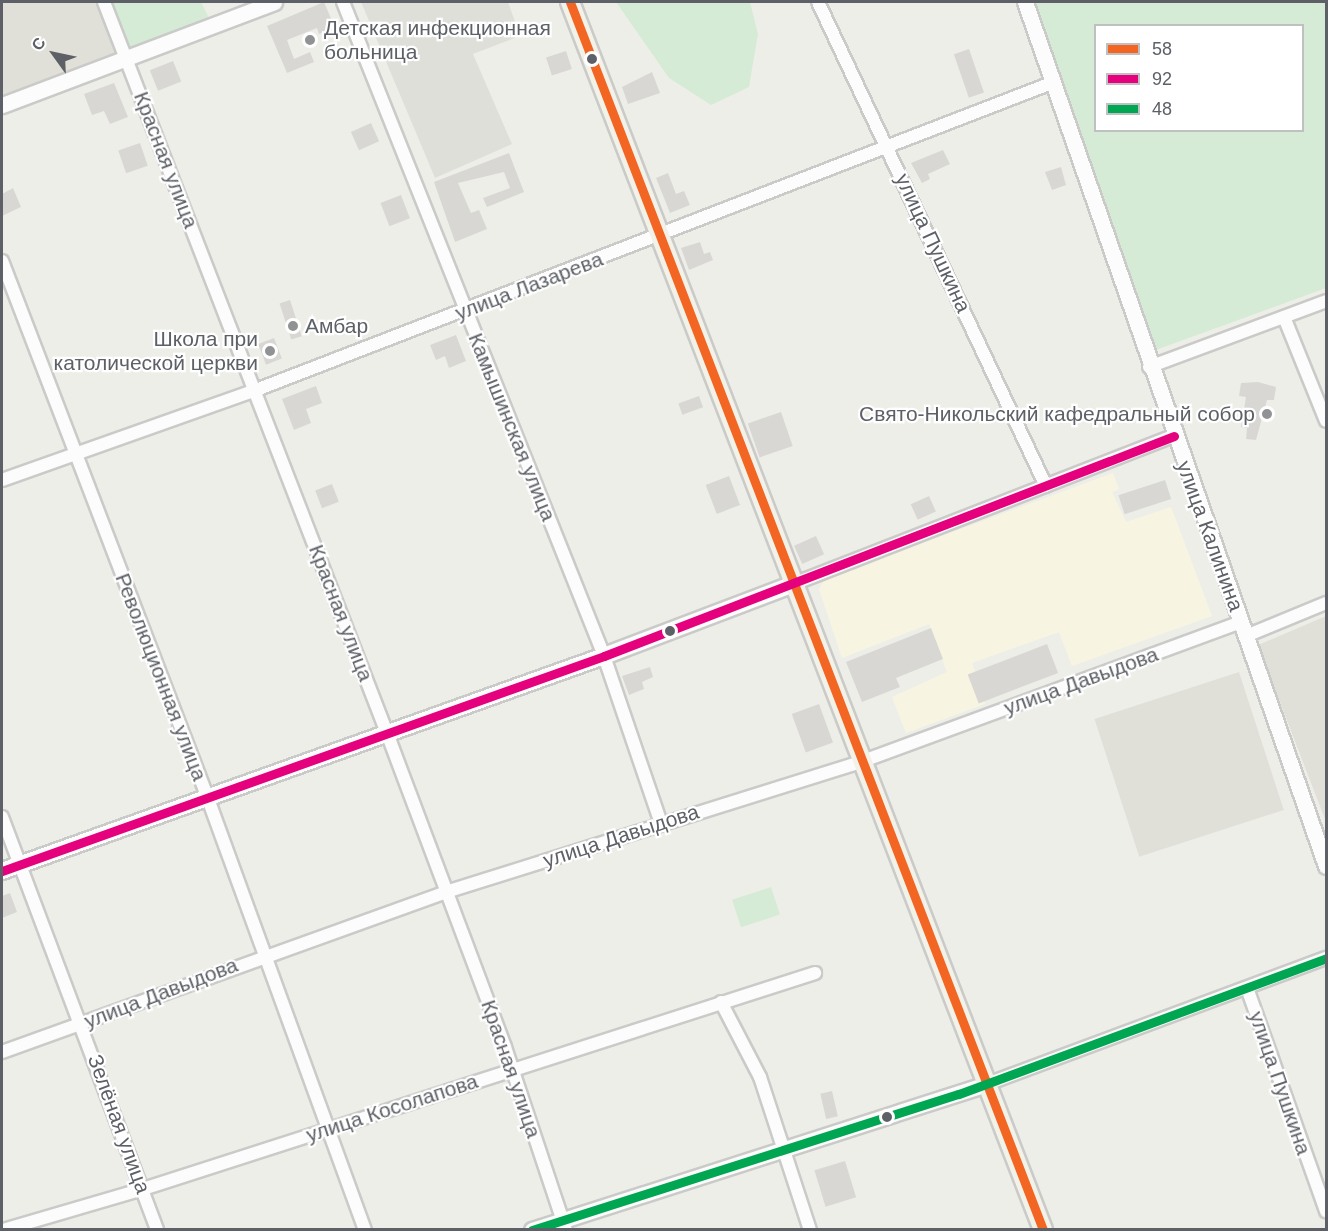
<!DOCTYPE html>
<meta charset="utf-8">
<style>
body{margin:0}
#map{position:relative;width:1328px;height:1231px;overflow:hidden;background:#eeeee9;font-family:Arial,sans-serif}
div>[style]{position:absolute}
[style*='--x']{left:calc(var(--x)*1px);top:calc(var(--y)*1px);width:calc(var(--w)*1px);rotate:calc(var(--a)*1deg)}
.commercial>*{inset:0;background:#f7f5e2}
.industrial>*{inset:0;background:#dfdfda}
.education>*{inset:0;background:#e1e0d8;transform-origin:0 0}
.green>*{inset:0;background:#d5ebd5;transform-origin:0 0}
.building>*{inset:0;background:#d8d7d4;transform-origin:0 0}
.roads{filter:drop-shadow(2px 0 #cacbc9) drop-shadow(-2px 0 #cacbc9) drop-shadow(0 2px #cacbc9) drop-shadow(0 -2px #cacbc9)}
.minor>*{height:12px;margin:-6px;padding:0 6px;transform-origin:6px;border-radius:6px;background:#fcfcfc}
.tertiary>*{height:15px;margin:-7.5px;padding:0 7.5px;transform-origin:7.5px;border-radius:7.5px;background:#fcfcfc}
.secondary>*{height:16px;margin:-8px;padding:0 8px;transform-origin:8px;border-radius:8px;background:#fcfcfc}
.primary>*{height:18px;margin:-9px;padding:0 9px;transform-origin:9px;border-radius:9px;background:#f3f2e9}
.bus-1>*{height:9px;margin:-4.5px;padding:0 4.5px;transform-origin:4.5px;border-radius:4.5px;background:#f26522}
.bus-2>*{height:9px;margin:-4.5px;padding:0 4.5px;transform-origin:4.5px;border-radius:4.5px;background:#e5007d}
.bus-3>*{height:9px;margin:-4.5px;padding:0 4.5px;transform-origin:4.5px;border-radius:4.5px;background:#00a651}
.dots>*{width:16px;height:16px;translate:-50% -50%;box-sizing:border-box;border:3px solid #fff;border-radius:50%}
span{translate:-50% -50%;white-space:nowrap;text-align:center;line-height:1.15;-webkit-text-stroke:4.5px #fff;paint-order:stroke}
.poi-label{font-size:21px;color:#5d6167}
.left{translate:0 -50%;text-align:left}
.right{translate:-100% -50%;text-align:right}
.street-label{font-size:21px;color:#5d6167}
.frame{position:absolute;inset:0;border:3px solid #5d6167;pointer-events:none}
.legend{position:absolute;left:1094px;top:24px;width:210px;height:108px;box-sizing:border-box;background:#fff;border:2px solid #bec0c2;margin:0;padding:8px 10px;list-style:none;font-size:18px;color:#5d6167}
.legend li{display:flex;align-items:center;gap:12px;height:30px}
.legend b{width:30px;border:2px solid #bec0c2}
.north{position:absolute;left:24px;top:24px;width:60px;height:60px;-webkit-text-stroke:4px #fff;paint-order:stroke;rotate:303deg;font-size:16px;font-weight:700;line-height:24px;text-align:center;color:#5d6167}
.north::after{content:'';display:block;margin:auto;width:21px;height:27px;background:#5d6167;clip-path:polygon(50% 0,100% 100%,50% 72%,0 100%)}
</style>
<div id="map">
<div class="commercial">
<i style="clip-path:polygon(1113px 473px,1119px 489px,1112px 492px,1126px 522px,1171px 507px,1212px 616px,1072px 666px,1059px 632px,972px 663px,985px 704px,906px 733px,892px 697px,947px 672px,929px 624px,842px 658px,819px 589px,825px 579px)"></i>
</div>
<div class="industrial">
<i style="clip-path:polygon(361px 2px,508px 2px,520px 36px,473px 54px,512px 144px,435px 178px)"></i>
</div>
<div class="education">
<i style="clip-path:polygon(2px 2px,96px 2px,119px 53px,2px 99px)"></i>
<i style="clip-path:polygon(1326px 616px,1326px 822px,1258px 645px)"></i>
<i style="left:1239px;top:672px;width:145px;height:152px;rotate:72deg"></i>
</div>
<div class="green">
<i style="clip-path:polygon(111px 2px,201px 2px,210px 20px,128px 50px)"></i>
<i style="clip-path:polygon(616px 2px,750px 2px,758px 34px,749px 87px,711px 105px,669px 78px)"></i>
<i style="clip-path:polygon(evenodd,1032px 2px,1326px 2px,1326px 288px,1153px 351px,1032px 2px,1096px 26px,1302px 26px,1302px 130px,1096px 130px,1096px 26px)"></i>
<i style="left:771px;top:887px;width:29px;height:41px;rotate:72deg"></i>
</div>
<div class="building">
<i style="clip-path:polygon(324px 2px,335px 28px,319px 34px,317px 28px,287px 40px,294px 59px,310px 52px,314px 62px,287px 73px,267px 26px)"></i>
<i style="left:969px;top:49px;width:46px;height:16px;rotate:71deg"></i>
<i style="left:566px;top:51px;width:19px;height:21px;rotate:72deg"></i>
<i style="left:173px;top:61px;width:22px;height:25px;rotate:68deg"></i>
<i style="clip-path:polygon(652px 72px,660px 93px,628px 104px,622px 87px)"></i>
<i style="clip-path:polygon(114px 83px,128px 117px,110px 124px,104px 111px,92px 115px,84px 94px)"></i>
<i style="left:371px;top:123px;width:20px;height:22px;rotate:66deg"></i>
<i style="left:140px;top:143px;width:24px;height:23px;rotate:71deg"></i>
<i style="clip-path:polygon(943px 150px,950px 164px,928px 174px,930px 179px,922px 183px,911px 163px)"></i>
<i style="clip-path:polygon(509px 153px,524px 192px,487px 207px,483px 198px,510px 188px,504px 172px,458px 183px,471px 213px,479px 210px,487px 229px,455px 242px,434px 182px)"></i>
<i style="clip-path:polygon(1061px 167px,1066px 185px,1052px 190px,1045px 172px)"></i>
<i style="clip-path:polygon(668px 173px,676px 194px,684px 191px,690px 205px,670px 213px,656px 178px)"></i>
<i style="clip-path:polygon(13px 188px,21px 207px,2px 216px,2px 194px)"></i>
<i style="left:401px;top:195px;width:25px;height:22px;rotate:69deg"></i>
<i style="clip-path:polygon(700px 242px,704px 254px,710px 252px,713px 260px,689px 270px,681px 248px)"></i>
<i style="left:290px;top:300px;width:38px;height:11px;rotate:72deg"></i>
<i style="clip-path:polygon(456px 335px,466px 361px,449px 368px,445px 356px,436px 360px,430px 345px)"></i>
<i style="left:274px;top:338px;width:22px;height:17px;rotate:69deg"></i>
<i style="clip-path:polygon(1258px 382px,1276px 387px,1274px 400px,1267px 400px,1256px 440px,1246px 439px,1247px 428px,1241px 427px,1246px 397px,1239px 396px,1241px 383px)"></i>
<i style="clip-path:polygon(316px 386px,322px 403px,306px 409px,311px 423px,294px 430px,282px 399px)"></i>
<i style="left:699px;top:396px;width:12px;height:22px;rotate:70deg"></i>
<i style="left:781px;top:412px;width:36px;height:35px;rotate:71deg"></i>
<i style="left:729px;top:476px;width:31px;height:25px;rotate:69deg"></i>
<i style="left:1165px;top:480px;width:20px;height:49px;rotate:72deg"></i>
<i style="left:332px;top:484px;width:19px;height:18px;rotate:69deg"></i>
<i style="left:929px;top:496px;width:17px;height:20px;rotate:66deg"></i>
<i style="left:816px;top:536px;width:20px;height:24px;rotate:66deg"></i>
<i style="clip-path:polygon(931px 628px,943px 659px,896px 678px,900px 687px,862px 702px,846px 662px)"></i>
<i style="left:1047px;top:644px;width:31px;height:85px;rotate:69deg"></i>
<i style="clip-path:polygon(650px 667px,653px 677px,642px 682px,644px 689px,629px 695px,622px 676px)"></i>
<i style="left:819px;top:704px;width:41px;height:29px;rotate:70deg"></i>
<i style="clip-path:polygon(10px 893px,17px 912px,2px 918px,2px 896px)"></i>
<i style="left:832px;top:1091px;width:26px;height:12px;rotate:77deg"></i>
<i style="left:845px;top:1161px;width:38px;height:32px;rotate:73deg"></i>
</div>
<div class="roads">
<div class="minor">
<i style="--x:104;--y:2;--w:784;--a:68.84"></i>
<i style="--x:387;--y:733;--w:335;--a:69.4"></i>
<i style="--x:505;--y:1047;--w:193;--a:71.6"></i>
<i style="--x:343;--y:2;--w:704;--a:68.24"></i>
<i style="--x:604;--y:656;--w:176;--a:71.2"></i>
<i style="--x:818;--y:2;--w:535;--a:64.78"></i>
<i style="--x:2;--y:261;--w:573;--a:69.03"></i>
<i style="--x:207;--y:796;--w:462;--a:70"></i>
<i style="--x:1284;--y:317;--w:112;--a:68"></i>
<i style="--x:1149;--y:367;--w:189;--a:-20.4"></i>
<i style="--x:2;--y:480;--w:269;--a:-19.5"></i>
<i style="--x:256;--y:390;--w:855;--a:-21.1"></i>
<i style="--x:796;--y:583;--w:406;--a:-21.3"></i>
<i style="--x:1246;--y:636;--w:87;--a:-22.4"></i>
<i style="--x:2;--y:817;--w:441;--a:69.4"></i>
<i style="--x:1247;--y:988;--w:237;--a:70.5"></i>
<i style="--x:721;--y:1002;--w:85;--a:62.5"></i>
<i style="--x:760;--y:1077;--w:161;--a:71.9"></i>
<i style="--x:2;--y:1052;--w:472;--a:-19.8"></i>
<i style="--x:446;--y:892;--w:437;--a:-17.4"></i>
<i style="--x:863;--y:761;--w:403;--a:-20.2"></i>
<i style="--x:987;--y:1084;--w:362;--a:-20.4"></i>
<i style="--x:3;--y:1230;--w:146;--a:-16.3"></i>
<i style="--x:143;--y:1189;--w:706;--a:-17.82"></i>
</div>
<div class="tertiary">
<i style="--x:1025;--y:2;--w:915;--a:70.79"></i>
<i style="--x:2;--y:105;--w:291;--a:-20.7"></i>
<i style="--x:532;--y:1230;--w:478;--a:-17.8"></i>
</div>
<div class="secondary">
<i style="--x:2;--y:871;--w:639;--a:-19.65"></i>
<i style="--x:604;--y:656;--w:205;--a:-20.8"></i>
</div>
<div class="primary">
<i style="--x:570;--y:2;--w:1316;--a:68.93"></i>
</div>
</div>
<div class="bus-1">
<i style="--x:570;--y:2;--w:1316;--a:68.93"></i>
</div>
<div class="bus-2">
<i style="--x:2;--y:871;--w:639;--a:-19.65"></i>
<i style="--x:604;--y:656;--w:611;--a:-21.1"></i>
</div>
<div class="bus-3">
<i style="--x:532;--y:1230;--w:448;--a:-17.7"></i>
<i style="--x:959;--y:1094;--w:391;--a:-20.3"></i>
</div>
<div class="dots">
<i style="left:310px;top:40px;background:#909294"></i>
<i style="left:592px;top:59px;background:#5d6167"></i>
<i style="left:293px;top:326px;background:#909294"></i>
<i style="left:270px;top:351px;background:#909294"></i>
<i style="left:1267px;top:414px;background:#909294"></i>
<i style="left:670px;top:631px;background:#5d6167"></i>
<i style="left:887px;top:1117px;background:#5d6167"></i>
</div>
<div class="poi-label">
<span class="left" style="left:324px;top:40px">Детская инфекционная<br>больница</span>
<span class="left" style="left:305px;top:326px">Амбар</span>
<span class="right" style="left:258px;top:351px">Школа при<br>католической церкви</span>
<span class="right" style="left:1255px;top:414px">Свято-Никольский кафедральный собор</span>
</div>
<div class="street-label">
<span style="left:166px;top:160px;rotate:69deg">Красная улица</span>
<span style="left:933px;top:243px;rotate:65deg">улица Пушкина</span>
<span style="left:529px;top:286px;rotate:-21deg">улица Лазарева</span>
<span style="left:512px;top:427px;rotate:68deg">Камышинская улица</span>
<span style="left:1210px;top:536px;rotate:70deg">улица Калинина</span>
<span style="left:341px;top:613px;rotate:69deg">Красная улица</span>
<span style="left:161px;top:677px;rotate:69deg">Революционная улица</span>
<span style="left:1081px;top:681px;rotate:-20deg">улица Давыдова</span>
<span style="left:621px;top:836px;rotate:-18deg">улица Давыдова</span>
<span style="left:161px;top:993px;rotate:-21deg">улица Давыдова</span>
<span style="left:511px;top:1069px;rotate:71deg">Красная улица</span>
<span style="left:1280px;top:1083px;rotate:71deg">улица Пушкина</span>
<span style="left:392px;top:1108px;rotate:-18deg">улица Косолапова</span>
<span style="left:119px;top:1124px;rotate:70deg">Зелёная улица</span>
</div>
<div class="frame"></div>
<ul class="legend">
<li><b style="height:8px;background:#f26522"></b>58</li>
<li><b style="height:8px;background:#e5007d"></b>92</li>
<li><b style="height:8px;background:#00a651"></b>48</li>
</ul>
<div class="north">С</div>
</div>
